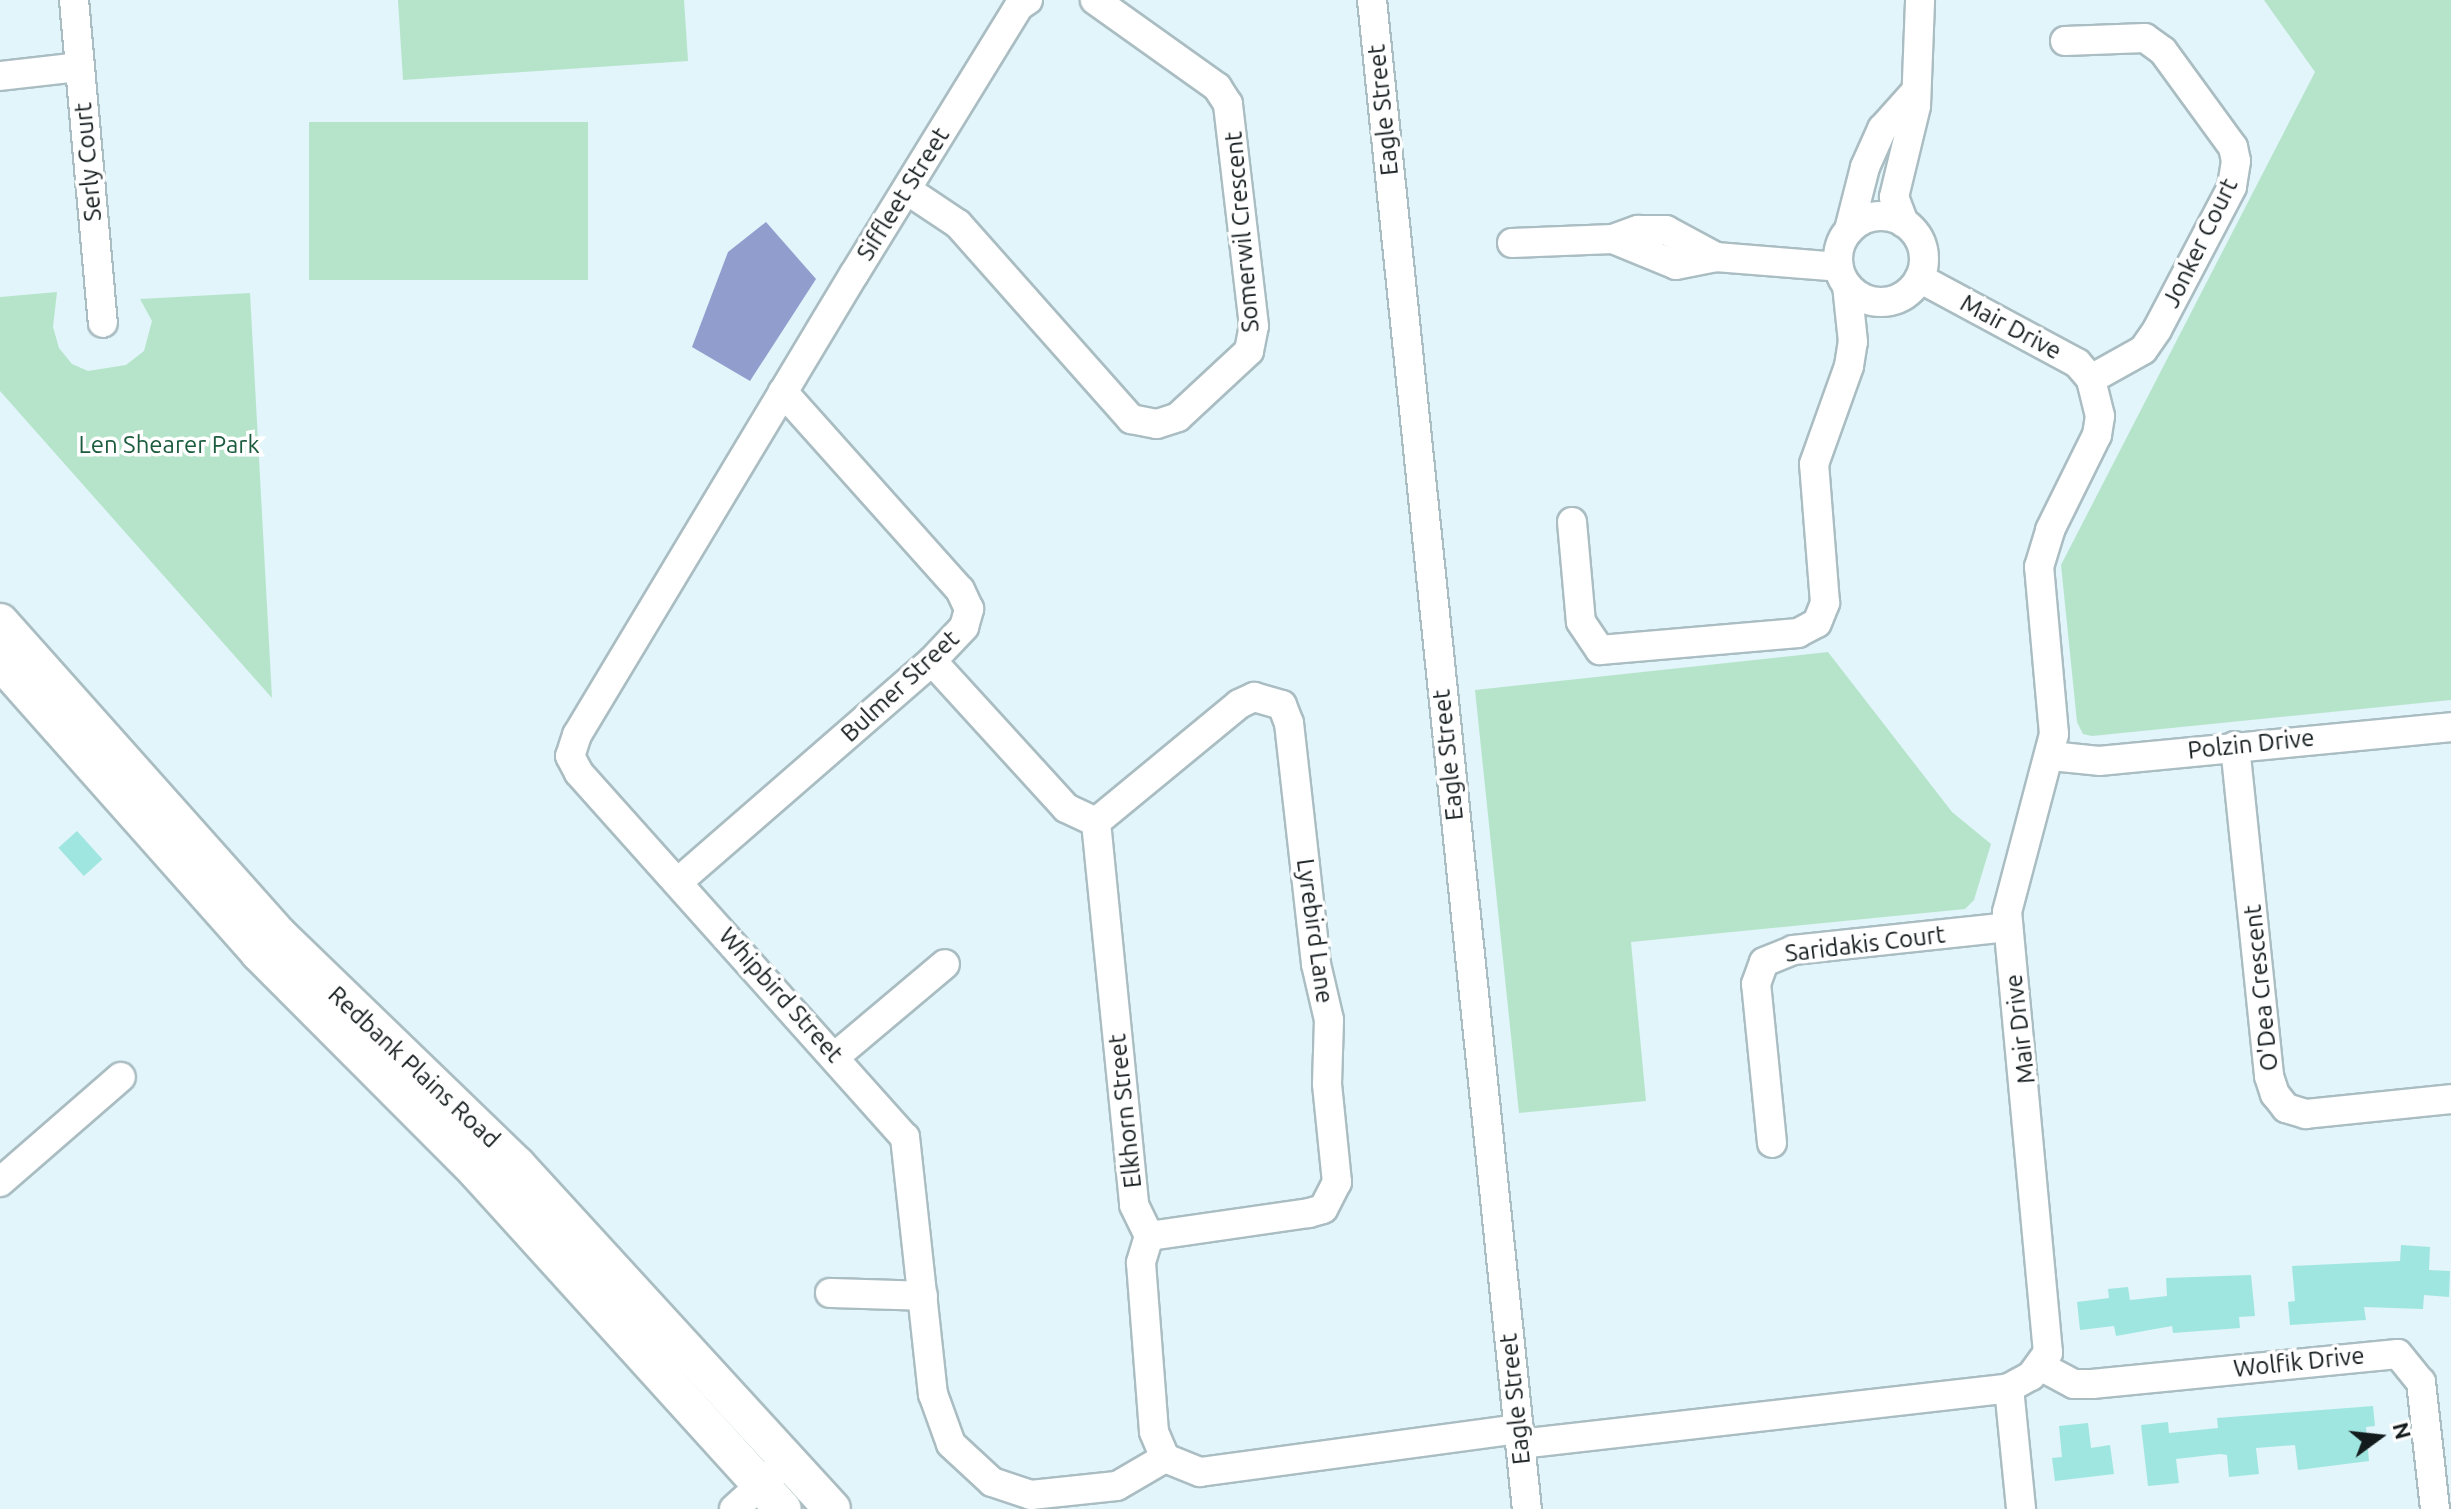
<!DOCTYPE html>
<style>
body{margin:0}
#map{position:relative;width:2451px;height:1509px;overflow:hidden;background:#e1f5fa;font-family:Ubuntu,sans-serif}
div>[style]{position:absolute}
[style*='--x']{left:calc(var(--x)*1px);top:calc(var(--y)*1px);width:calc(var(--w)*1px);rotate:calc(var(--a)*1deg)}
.green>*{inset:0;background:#b6e4ca;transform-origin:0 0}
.water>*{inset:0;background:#919dcc}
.building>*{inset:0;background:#a0e6e0;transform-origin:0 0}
.roads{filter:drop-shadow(2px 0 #aabdc2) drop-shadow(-2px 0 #aabdc2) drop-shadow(0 2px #aabdc2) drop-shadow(0 -2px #aabdc2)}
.minor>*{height:28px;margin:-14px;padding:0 14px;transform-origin:14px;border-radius:14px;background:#fff}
.minor>.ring{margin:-14px;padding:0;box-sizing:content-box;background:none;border:28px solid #fff;border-radius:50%}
.major>*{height:36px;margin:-18px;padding:0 18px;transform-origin:18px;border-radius:18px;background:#fff}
span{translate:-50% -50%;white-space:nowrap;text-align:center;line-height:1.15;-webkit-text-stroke:7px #fff;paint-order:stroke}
.street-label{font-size:24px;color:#141b1d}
.park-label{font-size:24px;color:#1b5b3e}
.north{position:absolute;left:2339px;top:1397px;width:80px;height:80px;-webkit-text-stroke:6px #fff;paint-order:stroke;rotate:75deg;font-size:22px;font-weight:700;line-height:32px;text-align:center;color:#141b1d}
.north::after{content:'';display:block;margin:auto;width:28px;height:36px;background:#141b1d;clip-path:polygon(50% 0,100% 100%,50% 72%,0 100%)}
</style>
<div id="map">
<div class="green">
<i style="clip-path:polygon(398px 0,684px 0,688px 61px,403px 80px)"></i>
<i style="clip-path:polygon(2264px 0,2451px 0,2451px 700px,2092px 736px,2083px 734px,2077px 722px,2061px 565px,2315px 72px)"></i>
<i style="left:309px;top:122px;width:279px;height:158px"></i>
<i style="clip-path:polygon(57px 292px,53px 327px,59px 348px,72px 364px,88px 371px,126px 365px,144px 351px,152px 321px,140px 299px,250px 293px,272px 698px,0 391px,0 297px)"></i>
<i style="clip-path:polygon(1828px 652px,1952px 812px,1991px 844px,1974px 900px,1965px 909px,1631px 942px,1646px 1101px,1519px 1113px,1475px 690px)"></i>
</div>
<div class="water">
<i style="clip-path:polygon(766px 222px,816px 279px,750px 381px,692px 347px,728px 252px)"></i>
</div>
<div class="building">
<i style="left:77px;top:831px;width:38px;height:25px;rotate:48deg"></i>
<i style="clip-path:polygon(2401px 1245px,2430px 1247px,2429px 1270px,2450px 1271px,2449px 1297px,2424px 1295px,2423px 1309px,2364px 1307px,2366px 1320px,2290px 1325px,2288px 1302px,2295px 1301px,2292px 1266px,2400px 1261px)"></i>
<i style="clip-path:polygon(2251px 1275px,2255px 1316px,2239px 1317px,2240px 1328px,2173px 1333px,2172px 1326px,2116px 1336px,2114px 1326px,2080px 1330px,2077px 1302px,2109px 1298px,2108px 1289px,2128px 1287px,2130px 1300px,2167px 1296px,2166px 1278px)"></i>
<i style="clip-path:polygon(2373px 1406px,2375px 1426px,2366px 1427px,2369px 1461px,2298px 1470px,2295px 1445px,2256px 1448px,2259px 1474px,2229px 1477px,2227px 1455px,2220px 1454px,2176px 1459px,2179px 1483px,2148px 1486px,2141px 1425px,2168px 1422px,2169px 1433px,2218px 1428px,2217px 1418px)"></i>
<i style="clip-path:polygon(2088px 1423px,2091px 1448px,2110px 1445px,2114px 1474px,2055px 1481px,2052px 1458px,2062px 1457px,2059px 1426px)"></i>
</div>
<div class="roads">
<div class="minor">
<i style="--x:74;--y:0;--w:324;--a:84.9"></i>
<i style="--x:1028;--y:0;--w:11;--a:146"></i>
<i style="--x:1019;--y:6;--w:315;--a:121.6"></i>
<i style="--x:854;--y:274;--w:538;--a:121"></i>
<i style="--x:577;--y:735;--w:22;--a:108"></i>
<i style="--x:570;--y:756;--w:19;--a:62"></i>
<i style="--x:579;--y:773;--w:489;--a:48.2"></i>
<i style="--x:905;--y:1137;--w:259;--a:83.8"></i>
<i style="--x:933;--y:1394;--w:53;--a:70.2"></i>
<i style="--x:951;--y:1444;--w:56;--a:42.8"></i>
<i style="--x:992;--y:1482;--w:41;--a:18.4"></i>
<i style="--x:1031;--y:1495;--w:86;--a:-6"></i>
<i style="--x:1117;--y:1486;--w:56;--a:-30.3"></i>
<i style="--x:1372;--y:0;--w:1517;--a:84.14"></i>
<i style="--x:2065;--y:41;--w:80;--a:-2.1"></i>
<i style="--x:2145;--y:38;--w:22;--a:36"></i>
<i style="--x:2163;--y:51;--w:119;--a:53.9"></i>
<i style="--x:2233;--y:147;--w:14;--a:78"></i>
<i style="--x:2236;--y:161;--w:26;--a:99"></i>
<i style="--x:2232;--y:187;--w:161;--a:117.7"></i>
<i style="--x:2157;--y:330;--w:24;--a:125"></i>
<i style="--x:2143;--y:350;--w:60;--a:150.9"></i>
<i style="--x:0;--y:76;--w:80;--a:-6.5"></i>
<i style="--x:907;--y:190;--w:61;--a:33.7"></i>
<i style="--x:958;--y:224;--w:261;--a:48.4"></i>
<i style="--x:1131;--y:419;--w:26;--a:11"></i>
<i style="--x:1157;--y:424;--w:22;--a:-18"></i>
<i style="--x:1178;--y:417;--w:97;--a:-42.9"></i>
<i style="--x:1249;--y:351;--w:25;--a:-79"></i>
<i style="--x:1254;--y:326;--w:224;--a:-96.7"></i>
<i style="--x:1228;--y:104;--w:20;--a:-123"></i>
<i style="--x:1217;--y:87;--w:150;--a:-144.5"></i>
<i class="ring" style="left:1838px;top:216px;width:58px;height:58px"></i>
<i style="--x:1904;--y:223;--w:28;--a:-111"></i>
<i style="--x:1894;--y:197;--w:94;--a:-76.4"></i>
<i style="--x:1916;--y:106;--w:106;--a:-87.8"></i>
<i style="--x:1849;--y:230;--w:65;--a:-75.7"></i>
<i style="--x:1865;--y:167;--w:42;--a:-65.9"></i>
<i style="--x:1882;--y:129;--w:51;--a:-48.2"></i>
<i style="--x:1613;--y:239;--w:68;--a:22.4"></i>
<i style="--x:1676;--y:265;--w:41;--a:-11.3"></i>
<i style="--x:1716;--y:257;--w:123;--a:4.6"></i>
<i style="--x:1512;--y:243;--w:101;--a:-2.3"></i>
<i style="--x:1613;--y:239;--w:27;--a:-20"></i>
<i style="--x:1638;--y:230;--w:28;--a:0"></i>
<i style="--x:1666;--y:230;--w:57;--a:28.4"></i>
<i style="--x:1572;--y:522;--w:100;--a:84.9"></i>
<i style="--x:1581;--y:622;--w:34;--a:56"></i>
<i style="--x:1600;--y:650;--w:199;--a:-4.9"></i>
<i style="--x:1798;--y:633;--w:21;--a:-28"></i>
<i style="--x:1817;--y:623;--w:22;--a:-68"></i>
<i style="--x:1825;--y:603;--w:139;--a:-94.5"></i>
<i style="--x:1814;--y:464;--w:104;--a:-70.3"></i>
<i style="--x:1849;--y:366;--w:24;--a:-81"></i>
<i style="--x:1853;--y:342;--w:57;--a:-96"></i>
<i style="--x:932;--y:661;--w:199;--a:47.6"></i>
<i style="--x:1066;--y:808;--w:33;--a:25"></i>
<i style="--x:1096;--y:822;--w:385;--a:84.3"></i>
<i style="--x:1134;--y:1205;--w:34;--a:64"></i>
<i style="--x:1149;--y:1236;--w:28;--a:107"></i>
<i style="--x:1141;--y:1263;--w:169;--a:85.6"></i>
<i style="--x:1154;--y:1432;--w:28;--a:67"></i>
<i style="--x:1165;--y:1458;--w:38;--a:22"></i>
<i style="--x:1200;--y:1472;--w:322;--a:-7.7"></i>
<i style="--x:2235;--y:746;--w:332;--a:84.1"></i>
<i style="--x:2269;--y:1076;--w:19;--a:72"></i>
<i style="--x:2275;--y:1094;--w:18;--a:52"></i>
<i style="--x:2286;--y:1108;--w:21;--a:17"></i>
<i style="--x:2306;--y:1114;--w:146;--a:-5.9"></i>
<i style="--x:2051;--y:756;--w:48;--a:5.9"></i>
<i style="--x:2099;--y:761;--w:354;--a:-5.5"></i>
<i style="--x:1096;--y:822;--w:185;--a:-39.5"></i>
<i style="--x:1239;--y:704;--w:17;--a:-25"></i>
<i style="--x:1254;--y:697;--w:29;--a:16"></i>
<i style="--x:1282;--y:705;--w:19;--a:69"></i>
<i style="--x:1289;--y:723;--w:243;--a:83.6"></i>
<i style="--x:1316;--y:964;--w:57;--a:76.9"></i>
<i style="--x:1329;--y:1020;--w:64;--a:91.8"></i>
<i style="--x:1327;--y:1084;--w:99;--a:84.2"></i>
<i style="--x:1337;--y:1182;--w:30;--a:117"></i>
<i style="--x:1323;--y:1209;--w:15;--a:164"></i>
<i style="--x:1309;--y:1213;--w:162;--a:171.8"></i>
<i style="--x:678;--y:882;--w:337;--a:-41"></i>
<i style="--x:932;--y:661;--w:47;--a:-46.7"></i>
<i style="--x:964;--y:627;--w:19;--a:-74"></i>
<i style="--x:969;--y:609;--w:21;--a:-115"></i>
<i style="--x:960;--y:590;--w:266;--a:-131.8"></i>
<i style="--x:837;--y:1055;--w:141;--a:-40.1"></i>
<i style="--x:1772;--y:1143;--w:160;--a:-95.7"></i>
<i style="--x:1756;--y:984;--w:23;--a:-70"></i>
<i style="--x:1764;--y:962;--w:31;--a:-22"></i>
<i style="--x:1793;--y:950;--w:216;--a:-6.1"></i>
<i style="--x:0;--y:1182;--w:160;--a:-41"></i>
<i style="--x:830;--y:1293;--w:93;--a:1.8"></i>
<i style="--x:2040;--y:1366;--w:38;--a:28"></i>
<i style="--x:2074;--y:1384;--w:18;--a:0"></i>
<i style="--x:2092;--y:1384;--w:307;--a:-5.6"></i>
<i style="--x:2398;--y:1354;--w:36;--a:51"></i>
<i style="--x:2421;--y:1382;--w:128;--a:83.7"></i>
<i style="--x:2009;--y:1388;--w:122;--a:84.3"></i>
<i style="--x:1520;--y:1444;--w:492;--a:-6.5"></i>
<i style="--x:2009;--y:1388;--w:25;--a:-29"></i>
<i style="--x:2031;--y:1376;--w:29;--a:-54"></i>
<i style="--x:2048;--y:1353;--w:443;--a:-95.3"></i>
<i style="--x:2007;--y:912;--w:184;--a:-75.2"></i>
<i style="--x:2054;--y:734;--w:168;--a:-95.1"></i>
<i style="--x:2039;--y:567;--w:39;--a:-73"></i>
<i style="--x:2050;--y:530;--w:106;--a:-63.7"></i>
<i style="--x:2097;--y:435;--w:19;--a:-81"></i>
<i style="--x:2100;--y:416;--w:38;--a:-104"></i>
<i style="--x:2091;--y:379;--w:21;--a:-131"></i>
<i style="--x:2077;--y:363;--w:179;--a:-151.7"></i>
<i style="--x:734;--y:1509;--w:55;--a:-42.1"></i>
</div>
<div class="major">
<i style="--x:0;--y:622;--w:422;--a:48.3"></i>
<i style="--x:281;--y:937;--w:328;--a:44"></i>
<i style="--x:517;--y:1165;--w:466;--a:47.5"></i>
<i style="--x:0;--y:661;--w:390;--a:48.4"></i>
<i style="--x:259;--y:953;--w:309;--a:45.1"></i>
<i style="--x:477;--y:1172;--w:455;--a:47.8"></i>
</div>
</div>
<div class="street-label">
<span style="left:1383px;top:110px;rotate:-96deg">Eagle Street</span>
<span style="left:88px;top:162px;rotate:-95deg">Serly Court</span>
<span style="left:903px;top:194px;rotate:-58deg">Siffleet Street</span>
<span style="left:1242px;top:232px;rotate:-95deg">Somerwil Crescent</span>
<span style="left:2200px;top:243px;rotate:-64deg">Jonker Court</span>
<span style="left:2011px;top:327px;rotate:28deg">Mair Drive</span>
<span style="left:900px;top:686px;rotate:-43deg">Bulmer Street</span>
<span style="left:2251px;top:744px;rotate:-6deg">Polzin Drive</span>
<span style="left:1448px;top:755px;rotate:-96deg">Eagle Street</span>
<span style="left:1315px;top:931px;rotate:82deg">Lyrebird Lane</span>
<span style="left:1865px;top:944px;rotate:-7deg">Saridakis Court</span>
<span style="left:2261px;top:988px;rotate:-96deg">O'Dea Crescent</span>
<span style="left:781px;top:995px;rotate:48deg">Whipbird Street</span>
<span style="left:2020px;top:1029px;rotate:-97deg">Mair Drive</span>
<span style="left:414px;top:1067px;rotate:43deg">Redbank Plains Road</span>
<span style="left:1125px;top:1111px;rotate:-96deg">Elkhorn Street</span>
<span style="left:2299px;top:1362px;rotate:-6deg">Wolfik Drive</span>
<span style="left:1515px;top:1399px;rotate:-96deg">Eagle Street</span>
</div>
<div class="park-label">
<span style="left:169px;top:445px">Len Shearer Park</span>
</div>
<div class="north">N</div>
</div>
